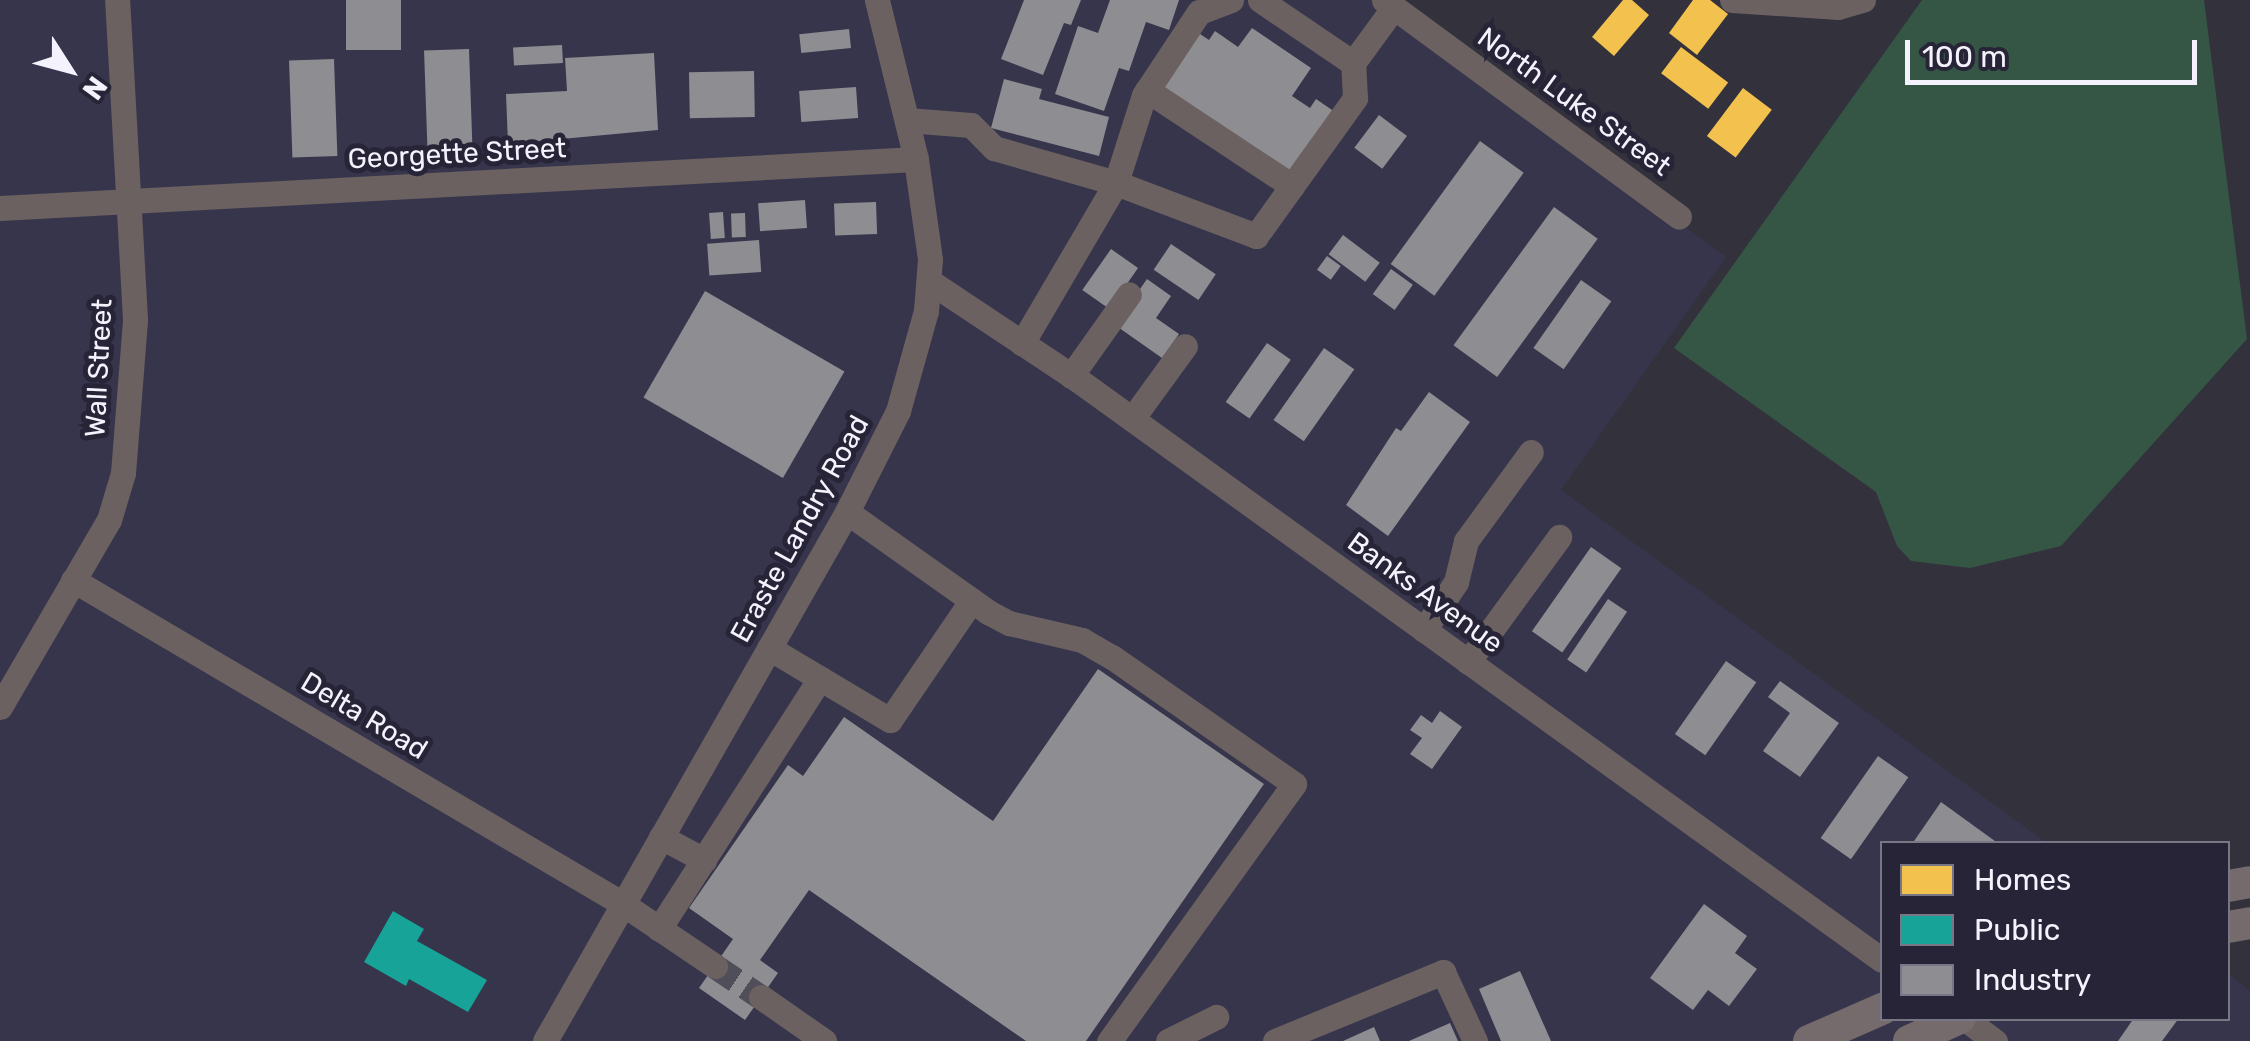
<!DOCTYPE html>
<style>
body{margin:0}
#map{position:relative;width:2250px;height:1041px;overflow:hidden;background:#32313c;font-family:Rubik,sans-serif}
div>[style]{position:absolute}
[style*='--x']{left:calc(var(--x)*1px);top:calc(var(--y)*1px);width:calc(var(--w)*1px);rotate:calc(var(--a)*1deg)}
.built>*{inset:0;background:#37354c}
.green>*{inset:0;background:#355645}
.homes>*{inset:0;background:#f2c14e;transform-origin:0 0}
.public>*{inset:0;background:#17a398}
.industry>*{inset:0;background:#8d8d92;transform-origin:0 0}
.minor-tunnel>*{height:25px;margin-top:-12.5px;transform-origin:0;background:repeating-linear-gradient(90deg,#4f4e59 0 25px,transparent 0 37px)}
.minor>*{height:25px;margin:-12.5px;padding:0 12.5px;transform-origin:12.5px;border-radius:12.5px;background:#6b6161}
.major>*{height:32px;margin:-16px;padding:0 16px;transform-origin:16px;border-radius:16px;background:#756a6c}
span{translate:-50% -50%;white-space:nowrap;text-align:center;line-height:1.15;-webkit-text-stroke:10px #262436;paint-order:stroke}
.street-label{font-size:28px;color:#f4f3fd}
.legend{position:absolute;left:1880px;top:841px;width:350px;height:180px;box-sizing:border-box;background:#262436;border:2px solid #787786;margin:0;padding:12px 18px;list-style:none;font-size:30px;color:#f4f3fd}
.legend li{display:flex;align-items:center;gap:20px;height:50px}
.legend b{width:50px;border:2px solid #787786}
.north{position:absolute;left:20px;top:20px;width:100px;height:100px;-webkit-text-stroke:8px #262436;paint-order:stroke;rotate:126deg;font-size:28px;font-weight:700;line-height:40px;text-align:center;color:#f4f3fd}
.north::after{content:'';display:block;margin:auto;width:35px;height:45px;background:#f4f3fd;clip-path:polygon(50% 0,100% 100%,50% 72%,0 100%)}
.scale{position:absolute;left:1905px;top:40px;width:292px;height:45px;box-sizing:border-box;border:5px solid #f4f3fd;border-top:0;padding-left:12px;font-size:30px;line-height:35px;white-space:nowrap;color:#f4f3fd;-webkit-text-stroke:8px #262436;paint-order:stroke}
</style>
<div id="map">
<div class="built">
<i style="clip-path:polygon(0 0,1376px 0,1726px 257px,1561px 490px,2047px 843px,1882px 844px,1882px 1018px,2228px 1018px,2228px 974px,2250px 991px,2250px 1041px,0 1041px)"></i>
</div>
<div class="green">
<i style="clip-path:polygon(1922px 0,2204px 0,2247px 339px,2061px 546px,1970px 568px,1911px 561px,1897px 546px,1876px 492px,1674px 348px)"></i>
</div>
<div class="homes">
<i style="clip-path:polygon(1623px 0,1632px 0,1649px 15px,1614px 56px,1592px 37px)"></i>
<i style="clip-path:polygon(1693px 0,1710px 0,1728px 14px,1697px 55px,1669px 33px)"></i>
<i style="left:1681px;top:47px;width:59px;height:33px;rotate:37deg"></i>
<i style="left:1743px;top:88px;width:36px;height:60px;rotate:37deg"></i>
</div>
<div class="public">
<i style="clip-path:polygon(393px 911px,424px 929px,417px 941px,487px 980px,468px 1012px,409px 979px,406px 986px,364px 962px)"></i>
</div>
<div class="industry">
<i style="left:346px;top:0;width:55px;height:50px"></i>
<i style="clip-path:polygon(1024px 0,1081px 0,1071px 25px,1064px 23px,1043px 75px,1001px 59px)"></i>
<i style="clip-path:polygon(1110px 0,1179px 0,1169px 30px,1146px 22px,1129px 71px,1119px 68px,1104px 111px,1055px 94px,1078px 26px,1098px 33px)"></i>
<i style="clip-path:polygon(1252px 28px,1311px 68px,1292px 96px,1310px 108px,1316px 99px,1335px 112px,1291px 175px,1161px 85px,1197px 32px,1209px 40px,1215px 31px,1238px 47px)"></i>
<i style="left:849px;top:29px;width:19px;height:50px;rotate:84deg"></i>
<i style="left:562px;top:45px;width:18px;height:49px;rotate:87deg"></i>
<i style="left:469px;top:49px;width:97px;height:45px;rotate:88deg"></i>
<i style="clip-path:polygon(654px 53px,658px 130px,508px 144px,506px 94px,567px 91px,565px 58px)"></i>
<i style="left:334px;top:59px;width:97px;height:45px;rotate:88deg"></i>
<i style="left:754px;top:71px;width:46px;height:65px;rotate:89deg"></i>
<i style="clip-path:polygon(1004px 79px,1042px 89px,1039px 99px,1109px 117px,1099px 156px,991px 128px)"></i>
<i style="left:856px;top:87px;width:31px;height:57px;rotate:86deg"></i>
<i style="left:1379px;top:115px;width:35px;height:41px;rotate:37deg"></i>
<i style="left:1480px;top:141px;width:54px;height:152px;rotate:36deg"></i>
<i style="left:805px;top:200px;width:28px;height:47px;rotate:86deg"></i>
<i style="left:876px;top:202px;width:32px;height:42px;rotate:88deg"></i>
<i style="left:1554px;top:207px;width:54px;height:171px;rotate:36deg"></i>
<i style="left:723px;top:212px;width:26px;height:14px;rotate:86deg"></i>
<i style="left:745px;top:213px;width:24px;height:14px;rotate:88deg"></i>
<i style="left:1343px;top:235px;width:46px;height:24px;rotate:37deg"></i>
<i style="left:759px;top:240px;width:32px;height:52px;rotate:86deg"></i>
<i style="left:1171px;top:244px;width:54px;height:31px;rotate:34deg"></i>
<i style="left:1111px;top:249px;width:33px;height:50px;rotate:35deg"></i>
<i style="left:1327px;top:256px;width:17px;height:17px;rotate:36deg"></i>
<i style="left:1391px;top:269px;width:27px;height:31px;rotate:36deg"></i>
<i style="clip-path:polygon(1147px 279px,1171px 296px,1156px 318px,1179px 334px,1162px 358px,1115px 325px)"></i>
<i style="left:1581px;top:280px;width:37px;height:83px;rotate:35deg"></i>
<i style="left:705px;top:291px;width:161px;height:123px;rotate:30deg"></i>
<i style="left:1267px;top:343px;width:29px;height:72px;rotate:35deg"></i>
<i style="left:1324px;top:348px;width:37px;height:88px;rotate:35deg"></i>
<i style="clip-path:polygon(1429px 392px,1470px 422px,1388px 536px,1346px 505px,1396px 428px,1401px 431px)"></i>
<i style="left:1591px;top:547px;width:37px;height:103px;rotate:35deg"></i>
<i style="left:1608px;top:599px;width:23px;height:73px;rotate:34deg"></i>
<i style="left:1726px;top:661px;width:37px;height:89px;rotate:35deg"></i>
<i style="clip-path:polygon(1098px 669px,1264px 784px,1086px 1041px,1026px 1041px,809px 890px,760px 960px,778px 973px,745px 1020px,699px 988px,733px 939px,689px 908px,788px 765px,803px 776px,844px 717px,993px 821px)"></i>
<i style="clip-path:polygon(1780px 681px,1839px 723px,1800px 777px,1763px 751px,1790px 713px,1768px 697px)"></i>
<i style="clip-path:polygon(1440px 711px,1462px 727px,1432px 769px,1410px 754px,1422px 738px,1410px 730px,1421px 715px,1432px 723px)"></i>
<i style="left:1878px;top:756px;width:37px;height:100px;rotate:35deg"></i>
<i style="clip-path:polygon(1941px 802px,1999px 844px,1912px 844px)"></i>
<i style="clip-path:polygon(1704px 904px,1747px 936px,1735px 953px,1757px 969px,1729px 1006px,1708px 990px,1693px 1010px,1650px 978px)"></i>
<i style="clip-path:polygon(1520px 971px,1551px 1041px,1501px 1041px,1479px 989px)"></i>
<i style="clip-path:polygon(2134px 1018px,2179px 1018px,2162px 1041px,2118px 1041px)"></i>
<i style="clip-path:polygon(1450px 1023px,1458px 1041px,1409px 1041px)"></i>
<i style="clip-path:polygon(1374px 1027px,1380px 1041px,1343px 1041px)"></i>
</div>
<div class="minor-tunnel">
<i style="--x:715;--y:966;--w:55;--a:34"></i>
</div>
<div class="minor">
<i style="--x:1231;--y:0;--w:34;--a:159"></i>
<i style="--x:1199;--y:12;--w:100;--a:123.5"></i>
<i style="--x:1144;--y:95;--w:92;--a:107.7"></i>
<i style="--x:1116;--y:183;--w:150;--a:20.7"></i>
<i style="--x:1256;--y:236;--w:170;--a:-54.3"></i>
<i style="--x:1355;--y:98;--w:35;--a:-93"></i>
<i style="--x:1353;--y:63;--w:69;--a:-53.8"></i>
<i style="--x:1260;--y:0;--w:112;--a:34.1"></i>
<i style="--x:1384;--y:0;--w:366;--a:36.3"></i>
<i style="--x:1732;--y:0;--w:106;--a:3.8"></i>
<i style="--x:1838;--y:7;--w:26;--a:-16"></i>
<i style="--x:1147;--y:90;--w:174;--a:33.5"></i>
<i style="--x:907;--y:120;--w:64;--a:4.5"></i>
<i style="--x:971;--y:125;--w:33;--a:45"></i>
<i style="--x:994;--y:148;--w:127;--a:16"></i>
<i style="--x:1116;--y:183;--w:186;--a:120.4"></i>
<i style="--x:0;--y:208;--w:917;--a:-3.06"></i>
<i style="--x:929;--y:281;--w:179;--a:33.6"></i>
<i style="--x:1078;--y:380;--w:991;--a:35.81"></i>
<i style="--x:1071;--y:376;--w:100;--a:-54.7"></i>
<i style="--x:1132;--y:419;--w:90;--a:-54"></i>
<i style="--x:847;--y:512;--w:173;--a:35.3"></i>
<i style="--x:988;--y:612;--w:24;--a:28"></i>
<i style="--x:1009;--y:623;--w:75;--a:13.1"></i>
<i style="--x:1082;--y:640;--w:34;--a:30"></i>
<i style="--x:1112;--y:657;--w:222;--a:34.9"></i>
<i style="--x:1294;--y:784;--w:317;--a:125.7"></i>
<i style="--x:73;--y:580;--w:638;--a:30.5"></i>
<i style="--x:623;--y:904;--w:111;--a:34"></i>
<i style="--x:1424;--y:630;--w:58;--a:-56.3"></i>
<i style="--x:1456;--y:582;--w:42;--a:-76.3"></i>
<i style="--x:1466;--y:541;--w:110;--a:-53.9"></i>
<i style="--x:769;--y:648;--w:141;--a:30.8"></i>
<i style="--x:890;--y:720;--w:145;--a:-55.7"></i>
<i style="--x:1468;--y:662;--w:155;--a:-53.9"></i>
<i style="--x:0;--y:707;--w:216;--a:-59.8"></i>
<i style="--x:109;--y:520;--w:49;--a:-73.4"></i>
<i style="--x:123;--y:473;--w:154;--a:-85.5"></i>
<i style="--x:135;--y:319;--w:320;--a:-93.2"></i>
<i style="--x:661;--y:837;--w:49;--a:28.1"></i>
<i style="--x:659;--y:929;--w:298;--a:-57.3"></i>
<i style="--x:761;--y:997;--w:77;--a:34.9"></i>
<i style="--x:1964;--y:1018;--w:39;--a:37"></i>
<i style="--x:545;--y:1041;--w:609;--a:-60.28"></i>
<i style="--x:847;--y:512;--w:113;--a:-63.2"></i>
<i style="--x:898;--y:411;--w:104;--a:-74.4"></i>
<i style="--x:926;--y:311;--w:52;--a:-85.6"></i>
<i style="--x:930;--y:259;--w:101;--a:-98"></i>
<i style="--x:916;--y:159;--w:164;--a:-103.8"></i>
<i style="--x:1168;--y:1041;--w:54;--a:-26.6"></i>
<i style="--x:1275;--y:1041;--w:182;--a:-22.3"></i>
<i style="--x:1443;--y:972;--w:76;--a:65.1"></i>
</div>
<div class="major">
<i style="--x:2228;--y:886;--w:22;--a:-10"></i>
<i style="--x:2228;--y:927;--w:22;--a:-10"></i>
<i style="--x:1809;--y:1041;--w:80;--a:-23.7"></i>
<i style="--x:1909;--y:1041;--w:56;--a:-24.3"></i>
</div>
<div class="street-label">
<span style="left:1574px;top:102px;rotate:36deg">North Luke Street</span>
<span style="left:457px;top:154px;rotate:-3deg">Georgette Street</span>
<span style="left:99px;top:368px;rotate:-87deg">Wall Street</span>
<span style="left:800px;top:529px;rotate:-61deg">Eraste Landry Road</span>
<span style="left:1425px;top:593px;rotate:36deg">Banks Avenue</span>
<span style="left:364px;top:716px;rotate:31deg">Delta Road</span>
</div>
<ul class="legend">
<li><b style="height:28px;background:#f2c14e"></b>Homes</li>
<li><b style="height:28px;background:#17a398"></b>Public</li>
<li><b style="height:28px;background:#8d8d92"></b>Industry</li>
</ul>
<div class="north">N</div>
<div class="scale">100 m</div>
</div>
